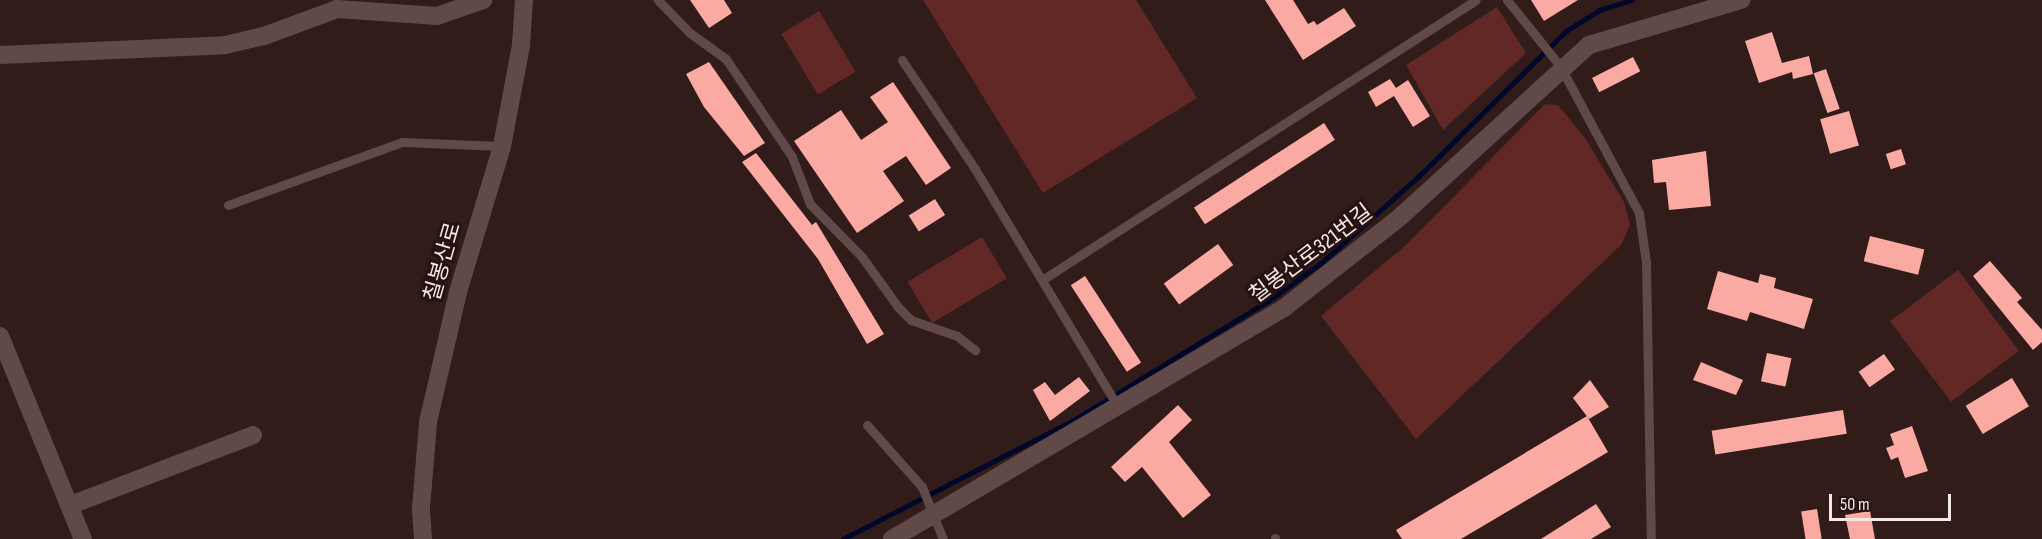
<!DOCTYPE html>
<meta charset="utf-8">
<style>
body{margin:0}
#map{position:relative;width:2042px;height:539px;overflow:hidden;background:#311c1a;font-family:"Sofia Sans Condensed","Noto Sans KR",sans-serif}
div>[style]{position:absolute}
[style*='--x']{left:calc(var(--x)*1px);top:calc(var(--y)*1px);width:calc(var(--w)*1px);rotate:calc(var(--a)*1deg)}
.green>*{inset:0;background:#612825;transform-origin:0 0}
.stream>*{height:4.5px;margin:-2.25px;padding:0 2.25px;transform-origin:2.25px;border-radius:2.25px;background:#00072a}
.building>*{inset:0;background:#faaaa3;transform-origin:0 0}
.service>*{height:9px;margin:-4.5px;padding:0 4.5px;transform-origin:4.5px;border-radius:4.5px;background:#614947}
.minor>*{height:18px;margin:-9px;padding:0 9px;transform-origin:9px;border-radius:9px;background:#614947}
.tertiary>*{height:18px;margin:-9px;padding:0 9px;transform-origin:9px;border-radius:9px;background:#614947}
span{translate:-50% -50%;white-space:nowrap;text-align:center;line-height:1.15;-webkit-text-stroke:6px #261311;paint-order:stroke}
.street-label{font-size:22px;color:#f5e7e5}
.scale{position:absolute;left:1829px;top:494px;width:122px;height:27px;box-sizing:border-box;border:3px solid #f5e7e5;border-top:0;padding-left:8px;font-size:18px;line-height:21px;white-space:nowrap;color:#f5e7e5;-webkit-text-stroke:4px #261311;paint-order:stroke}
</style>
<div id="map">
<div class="green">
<i style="clip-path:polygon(923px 0,1136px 0,1197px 98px,1043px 193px)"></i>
<i style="clip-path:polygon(1497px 7px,1526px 53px,1443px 130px,1406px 65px)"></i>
<i style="left:819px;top:11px;width:71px;height:44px;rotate:59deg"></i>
<i style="clip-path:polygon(1545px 104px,1558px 105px,1585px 138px,1624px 202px,1630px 225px,1621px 245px,1416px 439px,1321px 316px,1405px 246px)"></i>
<i style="left:982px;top:237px;width:48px;height:87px;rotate:59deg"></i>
<i style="left:1958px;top:270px;width:101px;height:85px;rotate:53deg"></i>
</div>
<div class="stream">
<i style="--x:843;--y:539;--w:263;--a:-27.3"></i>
<i style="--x:1077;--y:418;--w:224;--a:-31.5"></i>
<i style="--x:1268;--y:301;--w:65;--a:-35.6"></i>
<i style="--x:1321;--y:263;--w:130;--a:-41.6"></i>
<i style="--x:1418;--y:177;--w:208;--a:-44.6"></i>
<i style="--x:1566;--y:31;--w:39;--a:-32"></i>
<i style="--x:1599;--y:10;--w:34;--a:-17"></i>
</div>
<div class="building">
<i style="clip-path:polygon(690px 0,724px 0,732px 13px,709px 28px)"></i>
<i style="clip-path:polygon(1265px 0,1293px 0,1308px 24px,1314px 21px,1317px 25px,1344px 8px,1356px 26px,1303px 60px)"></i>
<i style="clip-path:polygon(1531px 0,1578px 0,1544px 21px)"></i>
<i style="clip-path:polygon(1772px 32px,1782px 63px,1809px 56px,1813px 74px,1793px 79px,1792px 72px,1759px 83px,1745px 41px)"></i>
<i style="left:1633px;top:57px;width:16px;height:46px;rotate:63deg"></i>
<i style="clip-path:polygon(709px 62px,765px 143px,744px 156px,704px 107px,686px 74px)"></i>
<i style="left:1826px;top:69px;width:42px;height:13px;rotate:71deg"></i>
<i style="clip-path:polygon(1390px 79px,1396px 88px,1408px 80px,1430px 116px,1413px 127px,1394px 96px,1376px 107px,1368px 92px)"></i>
<i style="clip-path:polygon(893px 82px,951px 168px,926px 185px,906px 156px,883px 171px,904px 201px,857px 233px,794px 141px,841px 110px,861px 140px,888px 122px,870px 97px)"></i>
<i style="left:1849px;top:111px;width:36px;height:30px;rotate:74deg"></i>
<i style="left:1324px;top:123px;width:20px;height:155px;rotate:57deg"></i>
<i style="left:1901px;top:149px;width:16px;height:16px;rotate:72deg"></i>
<i style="clip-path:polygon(1706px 151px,1711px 206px,1669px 210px,1666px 182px,1654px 183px,1652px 160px)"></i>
<i style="clip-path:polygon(756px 153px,812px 225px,816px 222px,884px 334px,867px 344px,818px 259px,742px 162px)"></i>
<i style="left:935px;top:199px;width:19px;height:31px;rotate:58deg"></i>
<i style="left:1870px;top:236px;width:56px;height:26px;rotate:14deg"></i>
<i style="left:1218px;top:244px;width:26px;height:67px;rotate:54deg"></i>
<i style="clip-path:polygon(1990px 261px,2022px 298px,2017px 302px,2042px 330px,2042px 342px,2033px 350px,1973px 276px)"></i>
<i style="clip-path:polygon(1718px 271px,1758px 283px,1760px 274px,1776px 278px,1774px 288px,1813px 299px,1804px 329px,1750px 312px,1747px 321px,1707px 309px)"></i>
<i style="left:1085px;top:276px;width:103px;height:17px;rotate:57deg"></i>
<i style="left:1767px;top:353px;width:25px;height:29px;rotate:12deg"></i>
<i style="left:1884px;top:354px;width:19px;height:31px;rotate:55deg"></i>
<i style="clip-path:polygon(1701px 362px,1743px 380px,1736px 395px,1693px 380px)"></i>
<i style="clip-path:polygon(1079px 377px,1090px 391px,1050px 421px,1033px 390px,1045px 382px,1055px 395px)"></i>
<i style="left:2012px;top:378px;width:33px;height:54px;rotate:59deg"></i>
<i style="clip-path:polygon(1590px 380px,1609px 407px,1589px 419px,1573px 398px)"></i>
<i style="clip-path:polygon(1178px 405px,1192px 420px,1169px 442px,1211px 495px,1183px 518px,1142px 467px,1125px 482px,1111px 467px)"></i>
<i style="left:1843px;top:410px;width:24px;height:133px;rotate:81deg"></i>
<i style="clip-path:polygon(1587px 416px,1608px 452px,1461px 539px,1402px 539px,1396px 530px)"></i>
<i style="clip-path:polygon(1912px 426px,1928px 471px,1905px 478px,1898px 457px,1891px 460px,1886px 448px,1894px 445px,1890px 434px)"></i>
<i style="clip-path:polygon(1596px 504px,1611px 527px,1591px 539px,1541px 539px)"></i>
<i style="left:1817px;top:509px;width:30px;height:16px;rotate:81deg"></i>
<i style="clip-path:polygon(1870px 511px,1875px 539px,1850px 539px,1845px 515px)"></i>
</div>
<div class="service">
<i style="--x:658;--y:0;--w:46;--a:45.9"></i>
<i style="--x:690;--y:33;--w:44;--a:35.8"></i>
<i style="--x:726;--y:59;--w:118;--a:56"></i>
<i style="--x:792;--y:157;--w:50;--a:69"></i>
<i style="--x:810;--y:204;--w:74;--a:45.5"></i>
<i style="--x:862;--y:257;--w:62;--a:54.2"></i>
<i style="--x:898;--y:307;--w:18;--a:45"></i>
<i style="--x:911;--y:320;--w:49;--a:19.2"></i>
<i style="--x:957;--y:336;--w:23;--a:38"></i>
<i style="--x:1507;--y:0;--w:85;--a:51.2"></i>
<i style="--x:1560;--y:66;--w:167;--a:61.7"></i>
<i style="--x:1639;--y:213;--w:49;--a:81.9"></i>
<i style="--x:1646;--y:262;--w:277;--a:89"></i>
<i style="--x:902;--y:60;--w:131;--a:56.2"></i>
<i style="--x:975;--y:169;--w:278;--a:59"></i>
<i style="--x:228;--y:205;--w:185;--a:-19.9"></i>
<i style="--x:402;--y:142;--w:100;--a:2.3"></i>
<i style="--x:1042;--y:280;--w:516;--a:-32.83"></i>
<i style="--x:867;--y:425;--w:83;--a:48.4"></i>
<i style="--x:922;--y:487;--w:56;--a:68"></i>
<i style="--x:1275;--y:538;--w:1;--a:90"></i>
</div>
<div class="minor">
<i style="--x:0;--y:55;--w:225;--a:-2.5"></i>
<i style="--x:225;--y:45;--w:40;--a:-13"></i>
<i style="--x:264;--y:36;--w:78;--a:-20.3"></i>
<i style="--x:337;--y:9;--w:100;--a:4"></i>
<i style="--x:437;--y:16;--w:49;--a:-19.2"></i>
<i style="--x:0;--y:336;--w:219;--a:67.8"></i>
<i style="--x:71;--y:505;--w:195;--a:-21"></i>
<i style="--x:892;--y:539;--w:455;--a:-30.5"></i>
<i style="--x:1284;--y:308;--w:147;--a:-38.1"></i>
<i style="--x:1400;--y:217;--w:256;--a:-42.3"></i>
<i style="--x:1589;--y:45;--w:159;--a:-16.5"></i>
</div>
<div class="tertiary">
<i style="--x:423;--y:539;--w:31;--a:-94"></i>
<i style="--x:421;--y:508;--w:86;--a:-85.3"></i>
<i style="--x:428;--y:422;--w:133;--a:-77"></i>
<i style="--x:458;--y:292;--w:152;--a:-73.2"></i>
<i style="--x:502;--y:146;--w:103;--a:-79.3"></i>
<i style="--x:521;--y:45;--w:45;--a:-86.2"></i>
</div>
<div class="street-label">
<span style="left:1311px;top:254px;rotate:-37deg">칠봉산로321번길</span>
<span style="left:443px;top:262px;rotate:-74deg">칠봉산로</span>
</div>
<div class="scale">50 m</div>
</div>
